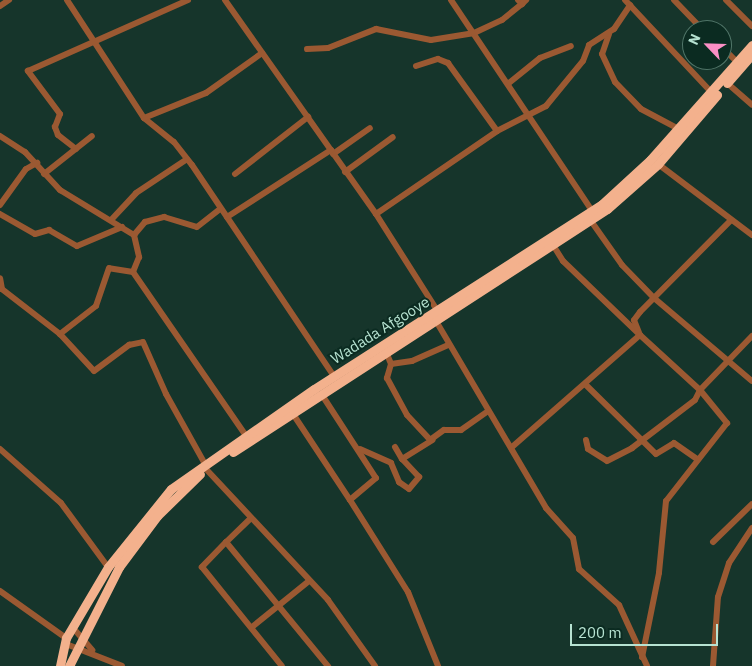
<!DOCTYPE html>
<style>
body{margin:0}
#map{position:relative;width:752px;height:666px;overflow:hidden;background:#16352b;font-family:"IBM Plex Sans",sans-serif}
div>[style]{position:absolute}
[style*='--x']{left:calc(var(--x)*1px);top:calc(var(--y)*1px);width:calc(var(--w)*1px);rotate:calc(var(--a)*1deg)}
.minor>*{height:6px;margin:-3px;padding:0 3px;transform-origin:3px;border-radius:3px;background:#9b5932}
.highway>*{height:9px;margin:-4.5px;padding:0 4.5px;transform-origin:4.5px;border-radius:4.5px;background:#f3b18d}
span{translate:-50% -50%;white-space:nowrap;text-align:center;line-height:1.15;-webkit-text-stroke:4px #0b2b21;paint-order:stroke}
.street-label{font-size:15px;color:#b7e3d2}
.north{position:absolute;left:682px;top:20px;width:50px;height:50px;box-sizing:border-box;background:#0b2b21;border:1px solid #507568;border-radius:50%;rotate:294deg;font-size:14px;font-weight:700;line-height:20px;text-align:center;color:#b7e3d2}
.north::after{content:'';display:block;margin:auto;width:18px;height:22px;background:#fb8fc5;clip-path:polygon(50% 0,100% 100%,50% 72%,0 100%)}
.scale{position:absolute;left:570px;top:624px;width:148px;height:22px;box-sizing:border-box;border:2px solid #b7e3d2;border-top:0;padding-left:6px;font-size:15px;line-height:18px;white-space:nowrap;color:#b7e3d2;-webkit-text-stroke:4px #0b2b21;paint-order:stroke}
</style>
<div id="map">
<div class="minor">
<i style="--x:67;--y:0;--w:141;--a:56.9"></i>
<i style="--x:144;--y:118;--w:38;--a:39"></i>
<i style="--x:174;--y:142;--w:29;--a:52"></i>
<i style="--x:192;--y:165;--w:254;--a:56.1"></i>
<i style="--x:225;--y:0;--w:262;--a:54.8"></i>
<i style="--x:376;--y:214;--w:114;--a:57.6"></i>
<i style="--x:451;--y:0;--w:254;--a:56.2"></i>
<i style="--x:518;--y:0;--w:6;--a:45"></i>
<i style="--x:522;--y:4;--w:6;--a:-45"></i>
<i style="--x:625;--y:0;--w:126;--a:46.9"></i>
<i style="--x:674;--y:0;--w:42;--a:46"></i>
<i style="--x:726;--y:0;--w:37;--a:45"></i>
<i style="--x:0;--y:6;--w:11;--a:-34"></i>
<i style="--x:609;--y:34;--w:21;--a:109"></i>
<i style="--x:602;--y:54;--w:31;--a:65"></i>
<i style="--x:615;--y:82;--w:37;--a:46"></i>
<i style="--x:641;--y:109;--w:43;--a:27.8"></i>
<i style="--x:722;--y:47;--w:21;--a:45"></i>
<i style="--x:307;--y:49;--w:21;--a:-3"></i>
<i style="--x:328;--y:48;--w:52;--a:-21.6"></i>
<i style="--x:376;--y:29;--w:56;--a:11.3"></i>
<i style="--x:431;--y:40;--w:44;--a:-9.2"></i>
<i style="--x:474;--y:33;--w:31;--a:-25"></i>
<i style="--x:502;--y:20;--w:26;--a:-39"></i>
<i style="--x:416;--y:66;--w:23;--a:-18"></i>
<i style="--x:438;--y:59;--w:11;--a:22"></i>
<i style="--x:448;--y:63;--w:84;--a:54.2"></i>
<i style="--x:509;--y:83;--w:40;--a:-39"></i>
<i style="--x:540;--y:58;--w:33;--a:-21"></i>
<i style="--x:727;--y:83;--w:33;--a:41"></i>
<i style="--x:144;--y:118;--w:67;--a:-22"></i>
<i style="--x:206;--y:93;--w:69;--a:-35.5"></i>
<i style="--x:0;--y:136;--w:30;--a:33"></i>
<i style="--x:25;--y:152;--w:52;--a:47.4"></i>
<i style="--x:60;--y:190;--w:87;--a:31.3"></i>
<i style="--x:134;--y:235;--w:23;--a:77"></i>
<i style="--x:139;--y:257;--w:16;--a:112"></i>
<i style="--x:133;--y:272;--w:24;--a:-171"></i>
<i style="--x:109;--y:268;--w:40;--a:108.9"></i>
<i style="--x:96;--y:306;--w:46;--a:142.1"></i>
<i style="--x:60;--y:334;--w:73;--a:-142.2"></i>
<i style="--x:2;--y:289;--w:11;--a:-100"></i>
<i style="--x:76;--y:149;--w:23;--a:-142"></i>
<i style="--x:58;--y:135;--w:9;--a:-111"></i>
<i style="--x:55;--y:127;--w:14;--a:-69"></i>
<i style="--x:60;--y:114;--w:54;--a:-126.7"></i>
<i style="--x:28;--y:71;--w:175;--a:-23.9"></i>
<i style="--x:333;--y:154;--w:45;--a:-35.1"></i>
<i style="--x:658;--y:164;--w:118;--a:37.1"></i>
<i style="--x:345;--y:172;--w:59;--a:-36.1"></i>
<i style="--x:44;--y:174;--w:61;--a:-38.4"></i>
<i style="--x:235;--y:174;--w:93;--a:-38"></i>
<i style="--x:0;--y:205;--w:44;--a:-54.2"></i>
<i style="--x:26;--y:169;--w:13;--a:-29"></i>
<i style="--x:0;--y:214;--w:40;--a:29.7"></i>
<i style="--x:35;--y:234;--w:15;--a:-16"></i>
<i style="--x:49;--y:230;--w:32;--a:30"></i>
<i style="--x:77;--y:246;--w:49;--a:-22.9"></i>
<i style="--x:376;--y:214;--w:147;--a:-34.4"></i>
<i style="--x:497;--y:131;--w:55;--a:-27"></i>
<i style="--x:546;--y:106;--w:58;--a:-50.6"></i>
<i style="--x:583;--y:61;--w:17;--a:-69"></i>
<i style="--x:589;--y:45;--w:30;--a:-33"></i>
<i style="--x:614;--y:29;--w:29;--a:-56"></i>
<i style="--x:227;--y:217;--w:124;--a:-32.8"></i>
<i style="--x:112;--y:219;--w:35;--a:-47"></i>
<i style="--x:136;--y:193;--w:61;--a:-33.7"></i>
<i style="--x:591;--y:221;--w:54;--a:54.8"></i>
<i style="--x:622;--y:265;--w:46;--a:45.9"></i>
<i style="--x:654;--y:298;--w:128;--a:40.3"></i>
<i style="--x:134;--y:235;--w:17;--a:-50"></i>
<i style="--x:145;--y:222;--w:20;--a:-15"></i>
<i style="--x:164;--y:217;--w:34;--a:17"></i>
<i style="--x:197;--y:227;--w:29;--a:-38"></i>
<i style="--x:553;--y:245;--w:19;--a:58"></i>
<i style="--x:563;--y:261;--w:107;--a:43.9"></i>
<i style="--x:640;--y:335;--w:16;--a:-112"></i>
<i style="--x:634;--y:320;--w:10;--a:-53"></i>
<i style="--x:640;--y:312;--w:129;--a:-45.3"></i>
<i style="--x:133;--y:272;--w:199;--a:55.4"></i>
<i style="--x:436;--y:321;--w:217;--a:59.5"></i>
<i style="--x:546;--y:508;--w:40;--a:48"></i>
<i style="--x:573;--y:538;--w:32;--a:79"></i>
<i style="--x:579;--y:569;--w:54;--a:42"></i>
<i style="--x:619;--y:605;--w:67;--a:65.3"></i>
<i style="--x:60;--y:334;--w:50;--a:47.4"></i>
<i style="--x:94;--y:371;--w:44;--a:-36.6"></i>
<i style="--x:129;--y:345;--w:14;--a:-12"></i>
<i style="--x:143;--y:342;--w:57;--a:66.1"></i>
<i style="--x:166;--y:394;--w:80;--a:60.9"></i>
<i style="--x:386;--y:352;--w:13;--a:67"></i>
<i style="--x:391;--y:364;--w:15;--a:106"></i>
<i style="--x:387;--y:378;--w:42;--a:61.6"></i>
<i style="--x:407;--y:415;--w:34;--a:47"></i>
<i style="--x:430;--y:440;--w:17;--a:-36"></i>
<i style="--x:444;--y:430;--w:17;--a:0"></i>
<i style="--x:461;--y:430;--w:32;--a:-35"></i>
<i style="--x:391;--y:364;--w:21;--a:-8"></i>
<i style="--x:412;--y:361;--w:39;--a:-24"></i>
<i style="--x:586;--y:385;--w:98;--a:44.6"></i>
<i style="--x:656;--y:454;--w:21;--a:-31"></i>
<i style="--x:674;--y:443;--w:28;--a:35"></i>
<i style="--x:322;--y:395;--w:99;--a:57"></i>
<i style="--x:376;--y:478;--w:34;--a:140"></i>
<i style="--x:350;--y:500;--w:109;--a:57.8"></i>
<i style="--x:408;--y:592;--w:80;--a:67.9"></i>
<i style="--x:293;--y:414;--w:103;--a:56.5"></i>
<i style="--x:586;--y:440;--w:9;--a:77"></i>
<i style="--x:588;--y:449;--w:22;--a:32"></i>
<i style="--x:607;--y:461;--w:28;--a:-27"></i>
<i style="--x:632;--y:448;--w:79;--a:-37.3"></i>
<i style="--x:695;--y:400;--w:11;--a:-63"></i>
<i style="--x:700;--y:390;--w:75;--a:-46.1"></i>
<i style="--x:395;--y:447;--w:14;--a:60"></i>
<i style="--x:402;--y:459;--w:36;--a:-32"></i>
<i style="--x:512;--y:447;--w:170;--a:-41.2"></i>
<i style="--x:640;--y:335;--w:81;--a:42.5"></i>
<i style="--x:700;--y:390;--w:43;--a:50.7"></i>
<i style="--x:727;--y:423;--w:99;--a:128"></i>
<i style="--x:666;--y:501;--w:72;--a:95.6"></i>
<i style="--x:659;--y:573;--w:86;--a:101.4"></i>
<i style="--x:0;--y:449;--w:81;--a:41.5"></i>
<i style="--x:61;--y:503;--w:79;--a:53.7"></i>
<i style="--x:360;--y:449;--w:34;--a:24"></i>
<i style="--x:391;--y:463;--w:21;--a:67"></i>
<i style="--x:399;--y:482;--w:12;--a:35"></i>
<i style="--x:409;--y:489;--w:16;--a:-50"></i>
<i style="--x:419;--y:477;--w:25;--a:-133"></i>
<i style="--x:206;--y:469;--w:179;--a:47"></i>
<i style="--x:328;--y:600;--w:81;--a:54.5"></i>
<i style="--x:251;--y:518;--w:35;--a:136"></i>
<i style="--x:226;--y:542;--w:161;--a:50.6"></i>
<i style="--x:226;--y:542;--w:35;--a:134"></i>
<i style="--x:202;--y:567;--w:127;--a:51.1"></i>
<i style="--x:713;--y:542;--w:54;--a:-44.3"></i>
<i style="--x:0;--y:591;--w:81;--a:35.5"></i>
<i style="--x:252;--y:627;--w:73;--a:-38.9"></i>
<i style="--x:74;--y:629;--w:28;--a:49"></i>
<i style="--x:66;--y:644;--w:60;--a:21.4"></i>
<i style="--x:713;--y:666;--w:69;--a:-85.9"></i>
<i style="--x:718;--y:597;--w:36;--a:-72"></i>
<i style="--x:729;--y:563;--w:42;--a:-56.7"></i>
</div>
<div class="highway">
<i style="--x:727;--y:83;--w:38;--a:-49"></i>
<i style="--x:233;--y:452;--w:446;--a:-33"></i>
<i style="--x:607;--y:209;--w:68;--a:-41.4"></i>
<i style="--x:658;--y:164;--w:91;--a:-49.5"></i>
<i style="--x:60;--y:666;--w:29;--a:-78"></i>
<i style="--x:66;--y:638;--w:82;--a:-59.4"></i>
<i style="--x:108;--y:567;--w:100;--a:-51.1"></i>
<i style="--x:171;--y:489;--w:174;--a:-35"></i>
<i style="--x:314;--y:389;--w:342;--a:-32.7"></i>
<i style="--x:602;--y:204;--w:65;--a:-42.5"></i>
<i style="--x:650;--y:160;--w:154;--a:-48.4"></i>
<i style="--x:69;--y:666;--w:111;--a:-63.2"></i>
<i style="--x:119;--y:567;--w:64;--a:-53.3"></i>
<i style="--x:157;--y:516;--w:60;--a:-44.3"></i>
</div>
<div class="street-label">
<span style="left:380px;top:330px;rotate:-32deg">Wadada Afgooye</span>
</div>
<div class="north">N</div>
<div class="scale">200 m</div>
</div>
